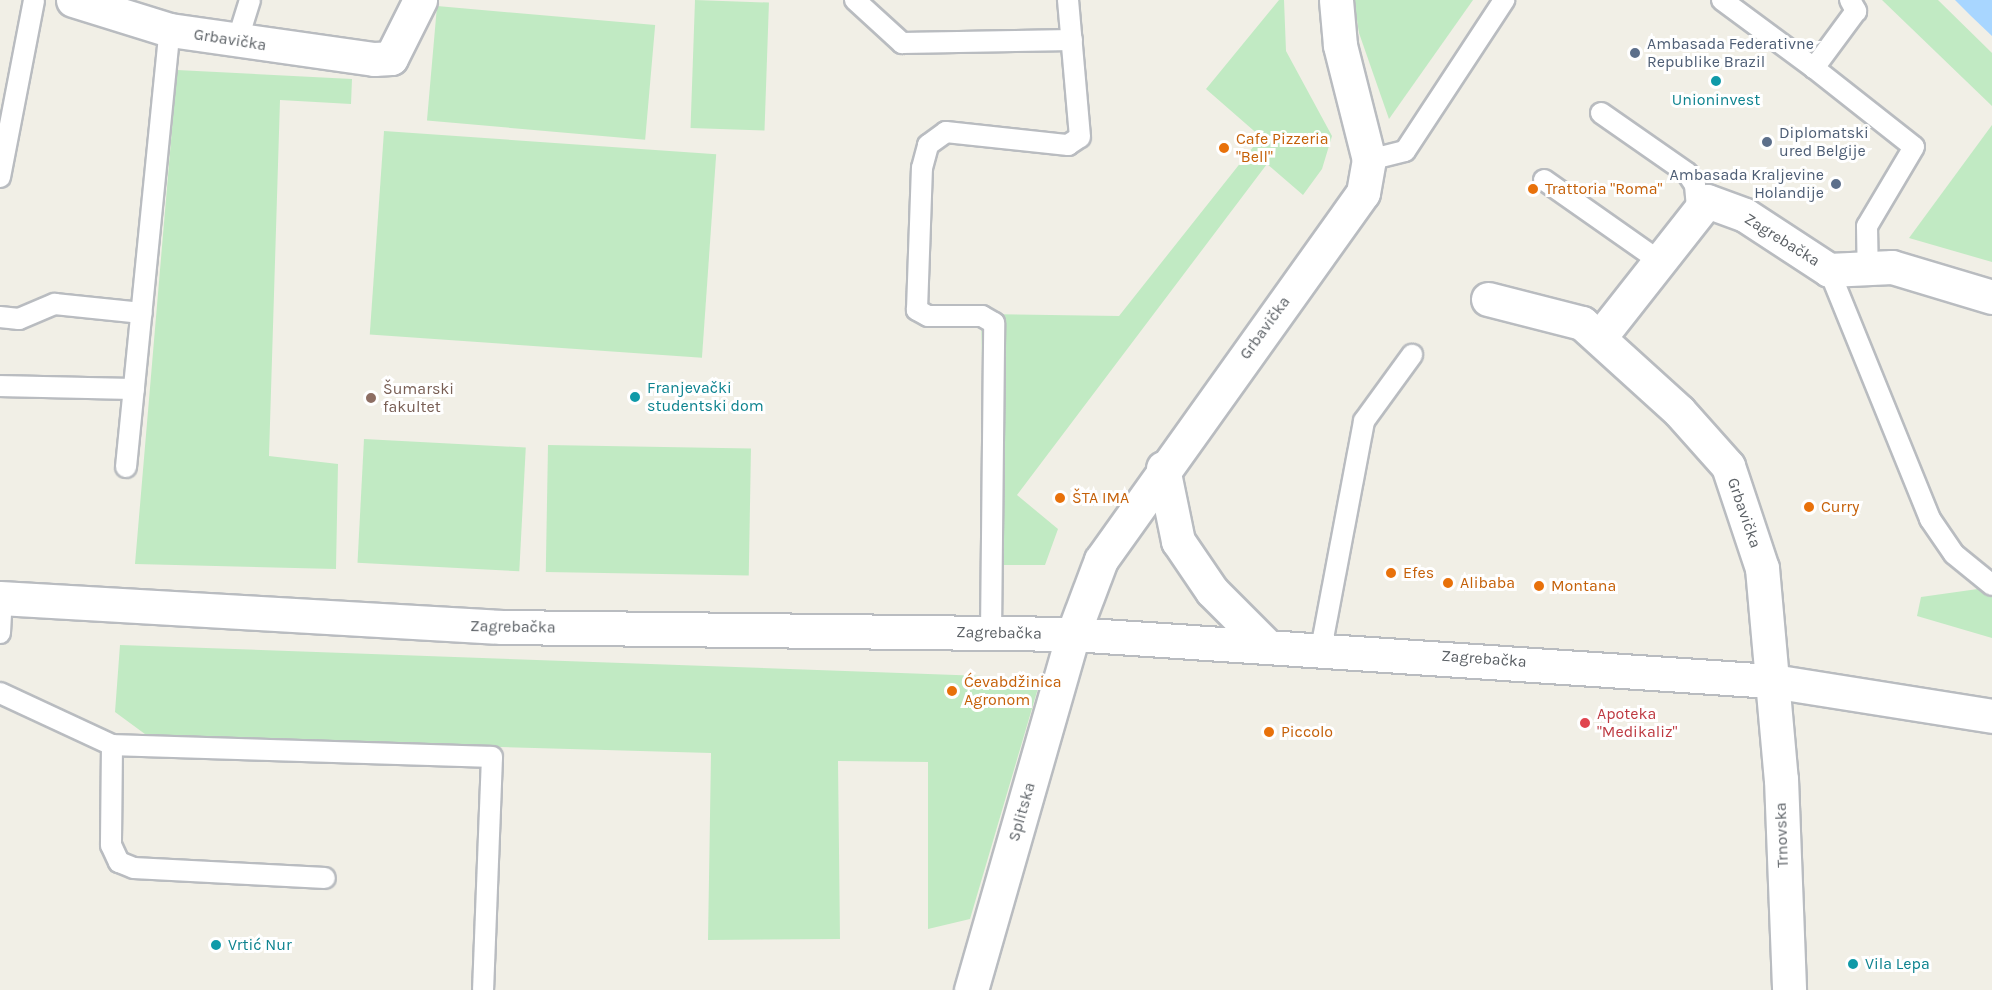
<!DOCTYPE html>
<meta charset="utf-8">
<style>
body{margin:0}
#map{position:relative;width:1992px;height:990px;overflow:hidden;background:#f1efe6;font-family:Karla,sans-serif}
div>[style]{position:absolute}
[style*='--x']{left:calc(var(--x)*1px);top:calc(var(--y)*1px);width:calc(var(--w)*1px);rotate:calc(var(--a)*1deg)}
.green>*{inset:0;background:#c1eac3;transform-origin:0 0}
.water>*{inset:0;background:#a8d6ff}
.roads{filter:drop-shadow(2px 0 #b9bcc0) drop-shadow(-2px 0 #b9bcc0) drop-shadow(0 2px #b9bcc0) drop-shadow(0 -2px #b9bcc0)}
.service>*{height:20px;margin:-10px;padding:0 10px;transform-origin:10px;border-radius:10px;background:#fff}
.minor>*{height:33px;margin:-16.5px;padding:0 16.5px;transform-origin:16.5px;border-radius:16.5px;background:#fff}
.secondary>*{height:33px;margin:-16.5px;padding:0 16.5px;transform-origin:16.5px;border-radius:16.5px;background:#fff}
.dots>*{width:16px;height:16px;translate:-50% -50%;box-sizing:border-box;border:3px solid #fff;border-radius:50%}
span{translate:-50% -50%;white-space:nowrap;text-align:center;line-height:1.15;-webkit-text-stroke:6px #fff;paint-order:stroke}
.street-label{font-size:16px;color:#5d6267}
.service-label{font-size:16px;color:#4e5e75}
.left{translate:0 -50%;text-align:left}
.right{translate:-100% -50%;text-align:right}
.culture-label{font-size:16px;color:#0d838f}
.food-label{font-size:16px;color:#c56008}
.education-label{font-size:16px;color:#785e54}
.health-label{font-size:16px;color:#be3a42}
</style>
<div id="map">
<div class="green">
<i style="left:695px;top:0;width:74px;height:128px;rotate:2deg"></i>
<i style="clip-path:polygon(1279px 0,1284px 0,1286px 51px,1332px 136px,1322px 169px,1303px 195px,1267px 164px,1017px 495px,1058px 529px,1045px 565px,986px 565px,981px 314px,1119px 316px,1261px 137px,1206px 89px)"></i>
<i style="clip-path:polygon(1354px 0,1473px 0,1389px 119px,1359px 33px)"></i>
<i style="clip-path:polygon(1882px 0,1938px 0,1992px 53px,1992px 106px)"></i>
<i style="left:437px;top:6px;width:219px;height:115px;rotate:5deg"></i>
<i style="clip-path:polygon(177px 70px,352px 79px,351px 104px,280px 100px,269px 456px,338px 464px,336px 569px,135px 564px)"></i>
<i style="clip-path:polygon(1992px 125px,1992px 262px,1909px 238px)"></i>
<i style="left:384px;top:131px;width:333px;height:204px;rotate:4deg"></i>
<i style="left:364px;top:439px;width:162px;height:124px;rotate:3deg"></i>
<i style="left:548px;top:445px;width:203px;height:127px;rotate:1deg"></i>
<i style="clip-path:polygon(1992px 587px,1992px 638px,1917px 616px,1921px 597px)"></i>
<i style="clip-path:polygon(120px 645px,1041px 678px,970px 919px,928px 929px,928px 762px,838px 761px,840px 939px,708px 940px,711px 753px,149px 737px,115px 712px)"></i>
</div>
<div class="water">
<i style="clip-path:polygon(1955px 0,1992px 0,1992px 36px,1971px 16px)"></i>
</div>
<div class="roads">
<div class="service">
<i style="--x:855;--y:0;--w:64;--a:42.5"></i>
<i style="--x:902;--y:43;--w:170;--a:-1"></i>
<i style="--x:1722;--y:0;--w:114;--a:36.5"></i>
<i style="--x:1850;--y:0;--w:13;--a:61"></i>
<i style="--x:1856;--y:11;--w:71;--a:126.4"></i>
<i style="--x:1814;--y:68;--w:127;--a:38.3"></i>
<i style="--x:1914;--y:147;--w:92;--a:120.7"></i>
<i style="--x:1867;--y:226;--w:39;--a:89"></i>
<i style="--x:237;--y:42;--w:44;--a:-72.8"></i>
<i style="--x:1601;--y:113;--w:105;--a:34.9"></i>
<i style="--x:1687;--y:173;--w:14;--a:56"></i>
<i style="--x:1695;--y:185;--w:23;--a:85"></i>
<i style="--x:1369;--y:160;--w:37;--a:-14"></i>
<i style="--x:1405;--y:151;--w:181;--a:-56.7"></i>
<i style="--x:0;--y:177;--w:180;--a:-79.1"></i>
<i style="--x:1544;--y:180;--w:139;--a:35.1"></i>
<i style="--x:1829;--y:270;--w:269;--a:67.9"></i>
<i style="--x:1930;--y:519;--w:42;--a:55.6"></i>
<i style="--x:1954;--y:554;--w:49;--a:39.2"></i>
<i style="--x:0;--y:317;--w:19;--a:6"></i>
<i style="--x:19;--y:319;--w:39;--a:-23"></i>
<i style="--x:55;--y:304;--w:87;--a:5.9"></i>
<i style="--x:0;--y:386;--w:134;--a:1.3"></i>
<i style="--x:126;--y:467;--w:439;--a:-84.3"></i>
<i style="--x:0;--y:633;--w:35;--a:-87"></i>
<i style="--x:991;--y:633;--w:310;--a:-89.4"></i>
<i style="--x:994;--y:323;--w:14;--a:-150"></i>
<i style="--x:982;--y:316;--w:54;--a:180"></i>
<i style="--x:928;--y:316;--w:13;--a:-151"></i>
<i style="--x:917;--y:310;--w:142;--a:-88"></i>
<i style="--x:922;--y:168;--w:24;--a:-75"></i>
<i style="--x:928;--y:145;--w:22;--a:-36"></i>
<i style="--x:946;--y:132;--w:123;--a:6.1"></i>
<i style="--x:1068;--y:145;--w:14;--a:-34"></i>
<i style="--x:1080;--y:137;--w:138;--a:-95"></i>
<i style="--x:1321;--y:649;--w:232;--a:-79.3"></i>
<i style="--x:1364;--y:421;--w:82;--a:-54"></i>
<i style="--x:0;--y:693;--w:123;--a:24.9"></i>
<i style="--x:112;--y:745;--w:380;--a:1.8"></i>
<i style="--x:492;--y:757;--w:233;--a:92.2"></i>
<i style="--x:112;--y:745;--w:100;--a:90.6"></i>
<i style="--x:111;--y:845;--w:19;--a:65"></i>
<i style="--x:119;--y:862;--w:16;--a:22"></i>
<i style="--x:134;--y:868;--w:191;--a:3"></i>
</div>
<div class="minor">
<i style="--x:73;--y:0;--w:102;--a:17.2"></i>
<i style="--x:170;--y:30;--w:206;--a:8.1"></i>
<i style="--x:374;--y:59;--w:17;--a:-3"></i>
<i style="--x:391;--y:58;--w:65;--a:-63.4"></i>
<i style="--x:1488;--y:299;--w:97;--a:14.3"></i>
<i style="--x:1582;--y:323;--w:131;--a:42.2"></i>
<i style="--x:1679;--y:411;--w:74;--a:48.3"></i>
<i style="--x:1728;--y:466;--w:108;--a:71.6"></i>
<i style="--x:1762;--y:568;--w:212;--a:84.9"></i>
<i style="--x:1781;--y:779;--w:211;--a:87.8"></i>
<i style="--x:1600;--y:337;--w:173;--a:-51.8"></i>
<i style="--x:1707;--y:201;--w:40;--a:20.2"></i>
<i style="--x:1745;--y:215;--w:100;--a:33.2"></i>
<i style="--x:1829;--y:270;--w:63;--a:-2.7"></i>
<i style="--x:1892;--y:267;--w:104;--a:16.7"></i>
<i style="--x:971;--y:990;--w:370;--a:-74"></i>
<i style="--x:1073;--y:634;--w:79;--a:-69.3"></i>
<i style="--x:1101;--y:560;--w:451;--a:-54.5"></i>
<i style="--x:1363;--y:193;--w:34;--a:-80"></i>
<i style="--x:1369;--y:160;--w:119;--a:-104.2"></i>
<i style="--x:1340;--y:45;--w:45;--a:-95.1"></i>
</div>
<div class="secondary">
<i style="--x:1163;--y:468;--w:75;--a:78.4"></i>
<i style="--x:1178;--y:541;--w:60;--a:55.8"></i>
<i style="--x:1212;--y:591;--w:78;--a:45"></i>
<i style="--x:0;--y:598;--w:503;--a:3.31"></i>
<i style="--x:502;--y:627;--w:571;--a:0.7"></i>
<i style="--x:1073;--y:634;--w:701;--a:3.85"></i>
<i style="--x:1772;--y:681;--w:223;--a:9"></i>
</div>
</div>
<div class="dots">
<i style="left:1635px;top:53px;background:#5c6f8a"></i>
<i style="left:1716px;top:81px;background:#0f9aa8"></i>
<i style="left:1767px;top:142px;background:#5c6f8a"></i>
<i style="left:1224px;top:148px;background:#e8710a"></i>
<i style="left:1836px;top:184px;background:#5c6f8a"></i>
<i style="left:1533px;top:189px;background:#e8710a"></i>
<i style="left:635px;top:397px;background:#0f9aa8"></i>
<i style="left:371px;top:398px;background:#8d6e63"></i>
<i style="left:1060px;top:498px;background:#e8710a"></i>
<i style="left:1809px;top:507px;background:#e8710a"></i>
<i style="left:1391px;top:573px;background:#e8710a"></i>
<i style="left:1448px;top:583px;background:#e8710a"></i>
<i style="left:1539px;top:586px;background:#e8710a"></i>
<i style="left:952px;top:691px;background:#e8710a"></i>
<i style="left:1585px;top:723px;background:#e0444e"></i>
<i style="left:1269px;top:732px;background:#e8710a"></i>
<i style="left:216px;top:945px;background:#0f9aa8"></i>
<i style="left:1853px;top:964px;background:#0f9aa8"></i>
</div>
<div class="street-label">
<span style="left:230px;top:40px;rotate:9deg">Grbavička</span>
<span style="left:1782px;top:240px;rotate:32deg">Zagrebačka</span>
<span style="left:1265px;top:328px;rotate:-54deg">Grbavička</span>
<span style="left:1744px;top:513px;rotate:71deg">Grbavička</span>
<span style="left:513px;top:627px;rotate:1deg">Zagrebačka</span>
<span style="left:999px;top:633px;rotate:1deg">Zagrebačka</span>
<span style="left:1484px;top:659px;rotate:4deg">Zagrebačka</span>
<span style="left:1022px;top:812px;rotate:-74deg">Splitska</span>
<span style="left:1782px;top:835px;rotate:-92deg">Trnovska</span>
</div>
<div class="service-label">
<span class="left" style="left:1647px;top:53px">Ambasada Federativne<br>Republike Brazil</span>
<span class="left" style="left:1779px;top:142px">Diplomatski<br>ured Belgije</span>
<span class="right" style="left:1824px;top:184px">Ambasada Kraljevine<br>Holandije</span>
</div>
<div class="culture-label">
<span style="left:1716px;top:100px">Unioninvest</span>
<span class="left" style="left:647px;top:397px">Franjevački<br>studentski dom</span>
<span class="left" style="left:228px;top:945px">Vrtić Nur</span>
<span class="left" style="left:1865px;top:964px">Vila Lepa</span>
</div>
<div class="food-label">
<span class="left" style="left:1236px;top:148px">Cafe Pizzeria<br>"Bell"</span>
<span class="left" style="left:1545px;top:189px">Trattoria "Roma"</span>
<span class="left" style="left:1072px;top:498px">ŠTA IMA</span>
<span class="left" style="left:1821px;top:507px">Curry</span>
<span class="left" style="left:1403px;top:573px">Efes</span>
<span class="left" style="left:1460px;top:583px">Alibaba</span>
<span class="left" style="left:1551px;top:586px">Montana</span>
<span class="left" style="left:964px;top:691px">Ćevabdžinica<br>Agronom</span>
<span class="left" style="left:1281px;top:732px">Piccolo</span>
</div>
<div class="education-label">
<span class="left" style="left:383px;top:398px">Šumarski<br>fakultet</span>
</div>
<div class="health-label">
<span class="left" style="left:1597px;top:723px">Apoteka<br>"Medikaliz"</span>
</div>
</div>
